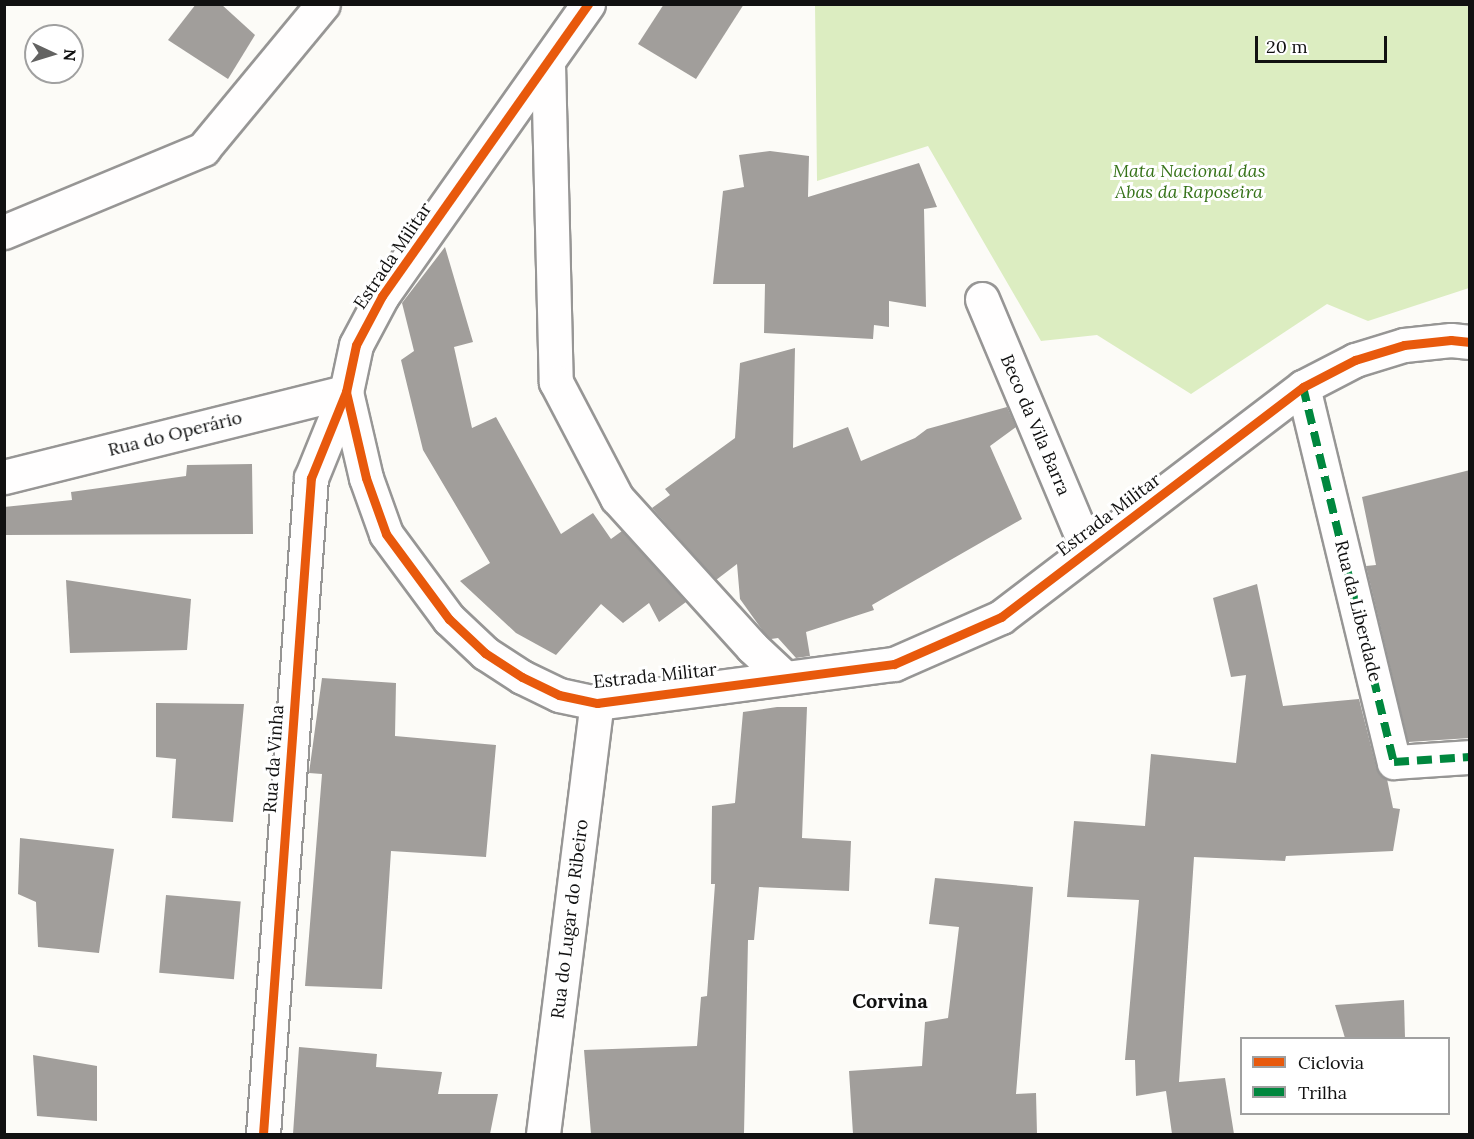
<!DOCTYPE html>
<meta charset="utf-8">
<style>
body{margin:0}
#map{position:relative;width:1474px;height:1139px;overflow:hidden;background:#fcfbf7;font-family:Lora,serif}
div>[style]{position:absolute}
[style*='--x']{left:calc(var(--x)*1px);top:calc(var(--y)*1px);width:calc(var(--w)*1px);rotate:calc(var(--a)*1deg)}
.forest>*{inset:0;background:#dcedc1}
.building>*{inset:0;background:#a19e9b;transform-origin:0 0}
.roads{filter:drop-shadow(2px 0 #979695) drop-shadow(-2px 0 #979695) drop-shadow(0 2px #979695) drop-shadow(0 -2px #979695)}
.pedestrian>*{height:33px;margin:-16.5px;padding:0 16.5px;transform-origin:16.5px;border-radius:16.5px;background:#fffefe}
.minor>*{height:33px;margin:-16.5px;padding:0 16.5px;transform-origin:16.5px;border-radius:16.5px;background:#fffefe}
.quiet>*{height:8px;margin-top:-4px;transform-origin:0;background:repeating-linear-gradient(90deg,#00873e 0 15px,transparent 0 23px)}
.cycleway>*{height:9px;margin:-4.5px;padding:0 4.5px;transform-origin:4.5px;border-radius:4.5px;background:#e8590c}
span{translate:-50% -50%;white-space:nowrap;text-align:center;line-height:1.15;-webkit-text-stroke:6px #fff;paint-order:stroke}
.park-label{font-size:18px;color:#357218;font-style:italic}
.street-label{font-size:18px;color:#111}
.neighbourhood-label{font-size:20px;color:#111;font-weight:700}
.frame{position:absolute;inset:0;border:6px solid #111;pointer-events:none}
.legend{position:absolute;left:1240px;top:1037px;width:210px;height:78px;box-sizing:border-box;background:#fff;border:2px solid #a0a0a0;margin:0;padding:8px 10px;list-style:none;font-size:18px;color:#111}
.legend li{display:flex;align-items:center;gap:12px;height:30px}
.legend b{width:30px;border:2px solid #a0a0a0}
.north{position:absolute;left:24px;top:24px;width:60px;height:60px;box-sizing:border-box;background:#fff;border:2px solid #a0a0a0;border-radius:50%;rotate:94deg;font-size:16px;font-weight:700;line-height:24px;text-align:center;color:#111}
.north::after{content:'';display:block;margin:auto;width:21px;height:27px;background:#636362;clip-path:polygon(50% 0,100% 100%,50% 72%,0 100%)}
.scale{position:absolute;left:1255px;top:36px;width:132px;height:27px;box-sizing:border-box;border:3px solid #111;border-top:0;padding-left:8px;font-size:18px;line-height:21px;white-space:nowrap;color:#111;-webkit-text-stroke:4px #fff;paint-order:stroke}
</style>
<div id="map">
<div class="forest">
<i style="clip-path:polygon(815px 5px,1469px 5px,1469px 288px,1368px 321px,1327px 304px,1191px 394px,1097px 335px,1041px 341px,928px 146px,817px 181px)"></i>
</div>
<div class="building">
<i style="clip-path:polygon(196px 4px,221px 4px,255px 35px,228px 79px,168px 40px)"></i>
<i style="clip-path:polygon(664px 4px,744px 4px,696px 79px,638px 44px)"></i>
<i style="clip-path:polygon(770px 151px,809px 156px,808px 197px,919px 163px,937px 207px,924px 209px,926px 307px,889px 301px,889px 327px,874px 325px,873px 339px,764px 333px,765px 284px,713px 284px,723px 191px,744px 187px,739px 155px)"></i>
<i style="clip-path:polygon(445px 247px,473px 342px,454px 347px,472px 428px,496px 417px,561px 534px,593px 513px,611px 539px,622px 531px,686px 602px,659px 622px,649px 603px,623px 623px,601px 604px,556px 655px,516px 633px,460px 581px,490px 563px,423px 450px,401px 360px,414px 351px,402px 303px)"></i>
<i style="clip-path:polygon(795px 348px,793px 448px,848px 427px,861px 461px,915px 438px,927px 429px,1007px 407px,1016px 427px,990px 446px,1022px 519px,872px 605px,874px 610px,806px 632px,810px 656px,796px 658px,778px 638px,771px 639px,765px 634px,740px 599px,737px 564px,716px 580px,652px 508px,670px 495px,665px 489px,735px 438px,740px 363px)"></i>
<i style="clip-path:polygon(252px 464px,253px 534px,4px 535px,4px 507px,72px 500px,71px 492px,186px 476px,187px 465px)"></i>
<i style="clip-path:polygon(1470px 470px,1470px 738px,1408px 742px,1366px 566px,1376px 565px,1362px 497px)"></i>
<i style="clip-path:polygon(66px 580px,191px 599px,187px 650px,70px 653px)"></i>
<i style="clip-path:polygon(1257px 584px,1283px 706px,1359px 699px,1376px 766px,1380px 774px,1387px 779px,1393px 808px,1400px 809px,1393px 851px,1286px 856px,1285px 861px,1194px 857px,1179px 1082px,1225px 1078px,1234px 1134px,1172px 1134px,1166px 1091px,1136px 1096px,1135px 1060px,1125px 1060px,1139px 900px,1067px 897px,1074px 821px,1145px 826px,1151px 754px,1236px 763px,1246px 675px,1231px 677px,1213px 598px)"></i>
<i style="clip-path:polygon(322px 678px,396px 683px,395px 736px,496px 745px,486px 857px,391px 851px,382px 989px,305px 986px,322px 774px,309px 773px)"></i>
<i style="clip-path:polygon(156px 703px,244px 704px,233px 822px,172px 818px,176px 759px,156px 757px)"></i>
<i style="clip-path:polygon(777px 707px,807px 707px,802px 838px,851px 841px,849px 891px,759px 887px,754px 940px,748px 940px,744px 1134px,591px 1134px,584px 1050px,697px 1046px,701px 997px,707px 996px,715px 884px,711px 884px,712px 806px,735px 803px,743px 712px)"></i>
<i style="clip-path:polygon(20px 838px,114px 849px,99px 953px,38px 947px,36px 902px,18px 894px)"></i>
<i style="clip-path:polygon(935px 878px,1033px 887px,1016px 1094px,1036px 1093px,1037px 1134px,853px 1134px,849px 1071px,922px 1066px,925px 1022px,948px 1018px,959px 927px,929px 924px)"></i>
<i style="left:166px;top:895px;width:75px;height:78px;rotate:5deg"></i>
<i style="clip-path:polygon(1404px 1000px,1405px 1038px,1345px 1038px,1335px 1005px)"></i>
<i style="clip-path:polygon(299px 1047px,377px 1054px,376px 1067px,442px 1072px,438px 1094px,498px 1094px,490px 1134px,293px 1134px)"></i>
<i style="clip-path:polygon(33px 1055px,97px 1066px,97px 1121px,37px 1116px)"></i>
</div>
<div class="roads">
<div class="pedestrian">
<i style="--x:1303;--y:387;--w:386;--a:76.4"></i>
<i style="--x:1394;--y:762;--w:76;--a:-3.8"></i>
</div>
<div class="minor">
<i style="--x:588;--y:4;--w:357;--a:125.2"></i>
<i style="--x:382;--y:296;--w:55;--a:118"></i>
<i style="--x:356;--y:345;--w:48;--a:102"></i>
<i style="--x:346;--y:392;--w:88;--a:76.9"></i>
<i style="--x:366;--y:478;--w:59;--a:70.3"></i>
<i style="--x:386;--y:534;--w:106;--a:53.5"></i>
<i style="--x:449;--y:619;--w:50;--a:43.4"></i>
<i style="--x:485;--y:653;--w:44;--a:33"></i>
<i style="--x:522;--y:677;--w:41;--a:25.9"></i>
<i style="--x:559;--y:695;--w:39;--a:12"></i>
<i style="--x:597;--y:703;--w:300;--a:-7.5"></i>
<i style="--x:894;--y:664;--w:117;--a:-23.7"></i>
<i style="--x:1001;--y:617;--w:380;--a:-37.3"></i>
<i style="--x:1303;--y:387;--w:59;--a:-27.4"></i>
<i style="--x:1355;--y:360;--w:51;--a:-17"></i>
<i style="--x:1404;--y:345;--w:47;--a:-6.1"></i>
<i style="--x:1451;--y:340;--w:19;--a:6"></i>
<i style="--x:548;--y:64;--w:318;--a:88.6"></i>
<i style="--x:556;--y:382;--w:131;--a:62.3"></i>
<i style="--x:617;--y:498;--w:201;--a:47.8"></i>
<i style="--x:752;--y:647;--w:45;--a:43.2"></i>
<i style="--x:4;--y:232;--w:216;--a:-22.6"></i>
<i style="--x:203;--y:149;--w:188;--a:-50.4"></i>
<i style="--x:982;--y:299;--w:273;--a:67.2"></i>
<i style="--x:4;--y:477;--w:352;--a:-14"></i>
<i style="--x:263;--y:1134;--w:658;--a:-85.82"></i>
<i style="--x:311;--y:478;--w:93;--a:-67.9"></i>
<i style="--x:543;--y:1134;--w:434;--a:-82.9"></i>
</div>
</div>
<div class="quiet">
<i style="--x:1303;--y:387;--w:386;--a:76.4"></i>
<i style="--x:1394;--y:762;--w:76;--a:-3.8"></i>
</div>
<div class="cycleway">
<i style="--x:588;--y:4;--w:357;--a:125.2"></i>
<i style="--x:382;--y:296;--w:55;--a:118"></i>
<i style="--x:356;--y:345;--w:48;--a:102"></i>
<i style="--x:346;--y:392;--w:88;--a:76.9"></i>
<i style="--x:366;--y:478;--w:59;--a:70.3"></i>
<i style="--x:386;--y:534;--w:106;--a:53.5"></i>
<i style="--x:449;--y:619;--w:50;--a:43.4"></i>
<i style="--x:485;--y:653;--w:44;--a:33"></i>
<i style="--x:522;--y:677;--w:41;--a:25.9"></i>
<i style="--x:559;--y:695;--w:39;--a:12"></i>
<i style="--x:597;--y:703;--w:300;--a:-7.5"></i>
<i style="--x:894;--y:664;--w:117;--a:-23.7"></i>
<i style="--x:1001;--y:617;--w:380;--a:-37.3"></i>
<i style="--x:1303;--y:387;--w:59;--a:-27.4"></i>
<i style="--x:1355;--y:360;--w:51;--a:-17"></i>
<i style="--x:1404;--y:345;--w:47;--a:-6.1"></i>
<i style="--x:1451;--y:340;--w:19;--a:6"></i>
<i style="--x:263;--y:1134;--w:658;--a:-85.82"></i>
<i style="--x:311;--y:478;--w:93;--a:-67.9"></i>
</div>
<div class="park-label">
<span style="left:1189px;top:182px">Mata Nacional das<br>Abas da Raposeira</span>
</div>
<div class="street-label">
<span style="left:393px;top:256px;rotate:-56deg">Estrada Militar</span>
<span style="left:1035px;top:425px;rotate:67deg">Beco da Vila Barra</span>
<span style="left:175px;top:434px;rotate:-14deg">Rua do Operário</span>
<span style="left:1109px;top:515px;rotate:-37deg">Estrada Militar</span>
<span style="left:1358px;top:611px;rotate:76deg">Rua da Liberdade</span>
<span style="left:655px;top:676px;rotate:-6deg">Estrada Militar</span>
<span style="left:274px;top:759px;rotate:-86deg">Rua da Vinha</span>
<span style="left:570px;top:919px;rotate:-83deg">Rua do Lugar do Ribeiro</span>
</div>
<div class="neighbourhood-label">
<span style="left:890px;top:1000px">Corvina</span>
</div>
<div class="frame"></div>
<ul class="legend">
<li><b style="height:8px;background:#e8590c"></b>Ciclovia</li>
<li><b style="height:8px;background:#00873e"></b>Trilha</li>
</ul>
<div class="north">N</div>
<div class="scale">20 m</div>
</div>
